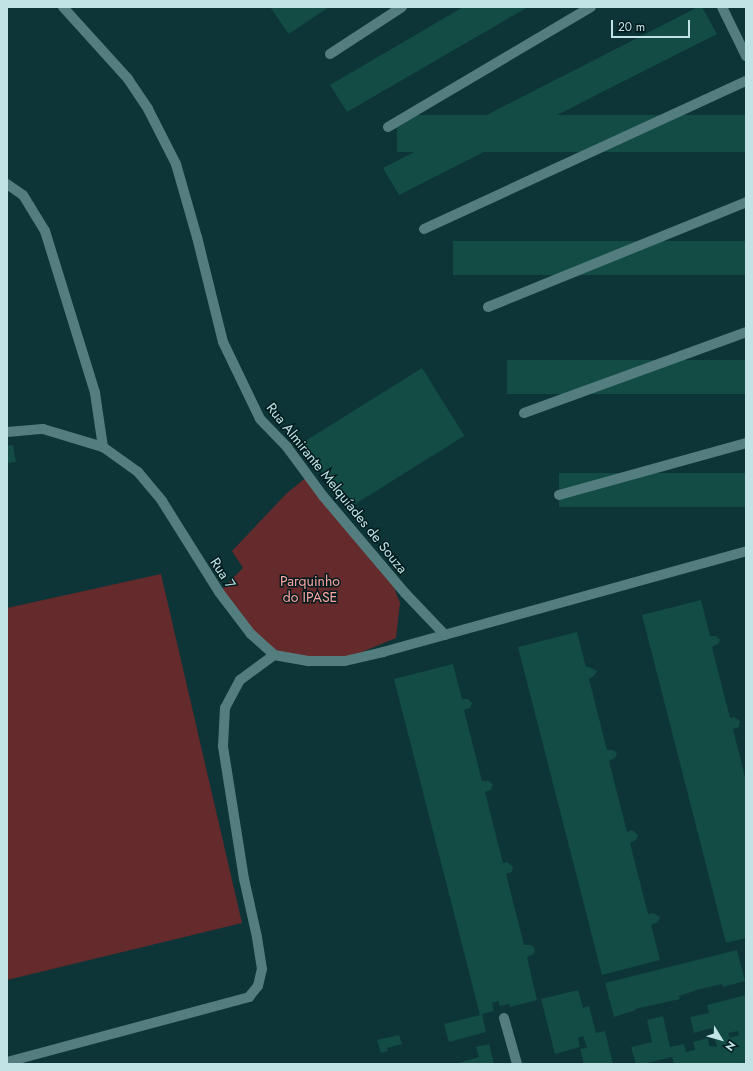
<!DOCTYPE html>
<meta charset="utf-8">
<style>
body{margin:0}
#map{position:relative;width:753px;height:1071px;overflow:hidden;background:#0d3437;font-family:Jost,sans-serif}
div>[style]{position:absolute}
[style*='--x']{left:calc(var(--x)*1px);top:calc(var(--y)*1px);width:calc(var(--w)*1px);rotate:calc(var(--a)*1deg)}
.green>*{inset:0;background:#652a2b}
.building>*{inset:0;background:#124c44;transform-origin:0 0}
.minor>*{height:10px;margin:-5px;padding:0 5px;transform-origin:5px;border-radius:5px;background:#547d7f}
span{translate:-50% -50%;white-space:nowrap;text-align:center;line-height:1.15;-webkit-text-stroke:3px #001b1d;paint-order:stroke}
.street-label{font-size:14px;color:#c1e3e5}
.park-label{font-size:14px;color:#fea6a4}
.frame{position:absolute;inset:0;border:8px solid #c1e3e5;pointer-events:none}
.north{position:absolute;left:701px;top:1019px;width:40px;height:40px;-webkit-text-stroke:3px #001b1d;paint-order:stroke;rotate:127deg;font-size:11px;font-weight:700;line-height:16px;text-align:center;color:#c1e3e5}
.north::after{content:'';display:block;margin:auto;width:14px;height:18px;background:#c1e3e5;clip-path:polygon(50% 0,100% 100%,50% 72%,0 100%)}
.scale{position:absolute;left:611px;top:20px;width:79px;height:18px;box-sizing:border-box;border:2px solid #c1e3e5;border-top:0;padding-left:5px;font-size:12px;line-height:14px;white-space:nowrap;color:#c1e3e5;-webkit-text-stroke:3px #001b1d;paint-order:stroke}
</style>
<div id="map">
<div class="green">
<i style="clip-path:polygon(308px 476px,393px 585px,400px 603px,396px 638px,335px 663px,274px 655px,219px 592px,243px 568px,232px 551px,287px 493px)"></i>
<i style="clip-path:polygon(161px 574px,242px 923px,7px 980px,7px 608px)"></i>
</div>
<div class="building">
<i style="clip-path:polygon(270px 7px,329px 7px,289px 34px)"></i>
<i style="clip-path:polygon(463px 7px,528px 7px,347px 112px,330px 85px)"></i>
<i style="clip-path:polygon(698px 7px,702px 7px,717px 34px,399px 195px,383px 168px)"></i>
<i style="left:746px;top:115px;width:37px;height:349px;rotate:90deg"></i>
<i style="left:746px;top:241px;width:34px;height:293px;rotate:90deg"></i>
<i style="left:746px;top:360px;width:34px;height:239px;rotate:90deg"></i>
<i style="left:422px;top:368px;width:80px;height:140px;rotate:58deg"></i>
<i style="clip-path:polygon(13px 445px,16px 462px,7px 463px,7px 446px)"></i>
<i style="left:746px;top:473px;width:34px;height:187px;rotate:90deg"></i>
<i style="clip-path:polygon(701px 600px,710px 636px,716px 636px,720px 640px,718px 644px,712px 647px,730px 718px,734px 717px,740px 721px,739px 727px,733px 729px,746px 781px,746px 938px,726px 943px,642px 615px)"></i>
<i style="clip-path:polygon(577px 632px,586px 667px,589px 667px,597px 671px,594px 676px,589px 679px,607px 750px,613px 750px,617px 753px,615px 758px,609px 761px,627px 832px,632px 830px,638px 835px,636px 840px,630px 843px,648px 914px,653px 913px,660px 917px,658px 922px,651px 925px,660px 960px,602px 975px,518px 647px)"></i>
<i style="clip-path:polygon(453px 664px,462px 699px,468px 699px,472px 703px,470px 708px,464px 710px,482px 781px,489px 781px,493px 785px,491px 790px,485px 792px,503px 863px,507px 862px,513px 867px,512px 872px,506px 874px,524px 945px,531px 945px,535px 949px,534px 954px,527px 957px,537px 1000px,510px 1007px,509px 1004px,500px 1006px,498px 1001px,492px 1003px,494px 1011px,482px 1014px,486px 1032px,449px 1042px,444px 1024px,480px 1015px,394px 679px)"></i>
<i style="clip-path:polygon(737px 950px,745px 981px,723px 987px,722px 984px,700px 989px,679px 996px,680px 999px,635px 1009px,636px 1010px,614px 1017px,605px 983px)"></i>
<i style="clip-path:polygon(578px 990px,583px 1008px,589px 1006px,596px 1033px,605px 1031px,613px 1064px,584px 1064px,580px 1049px,587px 1048px,583px 1036px,578px 1038px,580px 1047px,555px 1054px,541px 999px)"></i>
<i style="clip-path:polygon(evenodd,746px 995px,746px 1062px,739px 1064px,674px 1064px,672px 1057px,643px 1064px,636px 1064px,631px 1047px,652px 1042px,647px 1020px,663px 1016px,670px 1047px,684px 1044px,686px 1052px,695px 1050px,693px 1042px,708px 1038px,709px 1046px,717px 1047px,712px 1028px,694px 1033px,690px 1017px,709px 1013px,707px 1005px,746px 995px,738px 1031px,739px 1035px,730px 1038px,728px 1033px,738px 1031px)"></i>
<i style="clip-path:polygon(399px 1035px,402px 1044px,387px 1048px,388px 1051px,381px 1053px,377px 1040px)"></i>
<i style="clip-path:polygon(489px 1044px,494px 1064px,455px 1064px,479px 1057px,476px 1047px)"></i>
</div>
<div class="minor">
<i style="--x:63;--y:7;--w:97;--a:47.9"></i>
<i style="--x:128;--y:79;--w:36;--a:56"></i>
<i style="--x:148;--y:109;--w:62;--a:63"></i>
<i style="--x:176;--y:164;--w:76;--a:74"></i>
<i style="--x:197;--y:237;--w:108;--a:76.1"></i>
<i style="--x:223;--y:342;--w:85;--a:64.3"></i>
<i style="--x:260;--y:419;--w:39;--a:46"></i>
<i style="--x:287;--y:447;--w:61;--a:53.7"></i>
<i style="--x:323;--y:496;--w:127;--a:49.8"></i>
<i style="--x:405;--y:593;--w:58;--a:46.4"></i>
<i style="--x:722;--y:7;--w:55;--a:63.9"></i>
<i style="--x:330;--y:54;--w:86;--a:-33.1"></i>
<i style="--x:388;--y:127;--w:236;--a:-30.6"></i>
<i style="--x:7;--y:184;--w:19;--a:35"></i>
<i style="--x:23;--y:195;--w:42;--a:58.6"></i>
<i style="--x:45;--y:231;--w:170;--a:72.8"></i>
<i style="--x:95;--y:393;--w:55;--a:81.6"></i>
<i style="--x:424;--y:229;--w:354;--a:-24.7"></i>
<i style="--x:488;--y:307;--w:279;--a:-22.1"></i>
<i style="--x:524;--y:413;--w:236;--a:-20"></i>
<i style="--x:7;--y:432;--w:36;--a:-5"></i>
<i style="--x:43;--y:429;--w:63;--a:16.7"></i>
<i style="--x:103;--y:447;--w:43;--a:35.5"></i>
<i style="--x:138;--y:472;--w:38;--a:50"></i>
<i style="--x:162;--y:501;--w:107;--a:57.9"></i>
<i style="--x:219;--y:592;--w:53;--a:52.7"></i>
<i style="--x:251;--y:634;--w:31;--a:42"></i>
<i style="--x:274;--y:655;--w:36;--a:10"></i>
<i style="--x:309;--y:661;--w:36;--a:0"></i>
<i style="--x:345;--y:661;--w:39;--a:-13"></i>
<i style="--x:383;--y:652;--w:377;--a:-15.5"></i>
<i style="--x:559;--y:495;--w:194;--a:-15.5"></i>
<i style="--x:504;--y:1018;--w:48;--a:74.2"></i>
<i style="--x:7;--y:1062;--w:251;--a:-15"></i>
<i style="--x:249;--y:997;--w:14;--a:-51"></i>
<i style="--x:258;--y:986;--w:17;--a:-77"></i>
<i style="--x:262;--y:969;--w:32;--a:-99"></i>
<i style="--x:257;--y:937;--w:59;--a:-102.6"></i>
<i style="--x:244;--y:879;--w:135;--a:-99"></i>
<i style="--x:223;--y:746;--w:38;--a:-87"></i>
<i style="--x:225;--y:708;--w:32;--a:-62"></i>
<i style="--x:240;--y:680;--w:42;--a:-36.3"></i>
</div>
<div class="street-label">
<span style="left:337px;top:488px;rotate:51deg">Rua Almirante Melquíades de Souza</span>
<span style="left:223px;top:573px;rotate:57deg">Rua 7</span>
</div>
<div class="park-label">
<span style="left:310px;top:589px">Parquinho<br>do IPASE</span>
</div>
<div class="frame"></div>
<div class="north">N</div>
<div class="scale">20 m</div>
</div>
